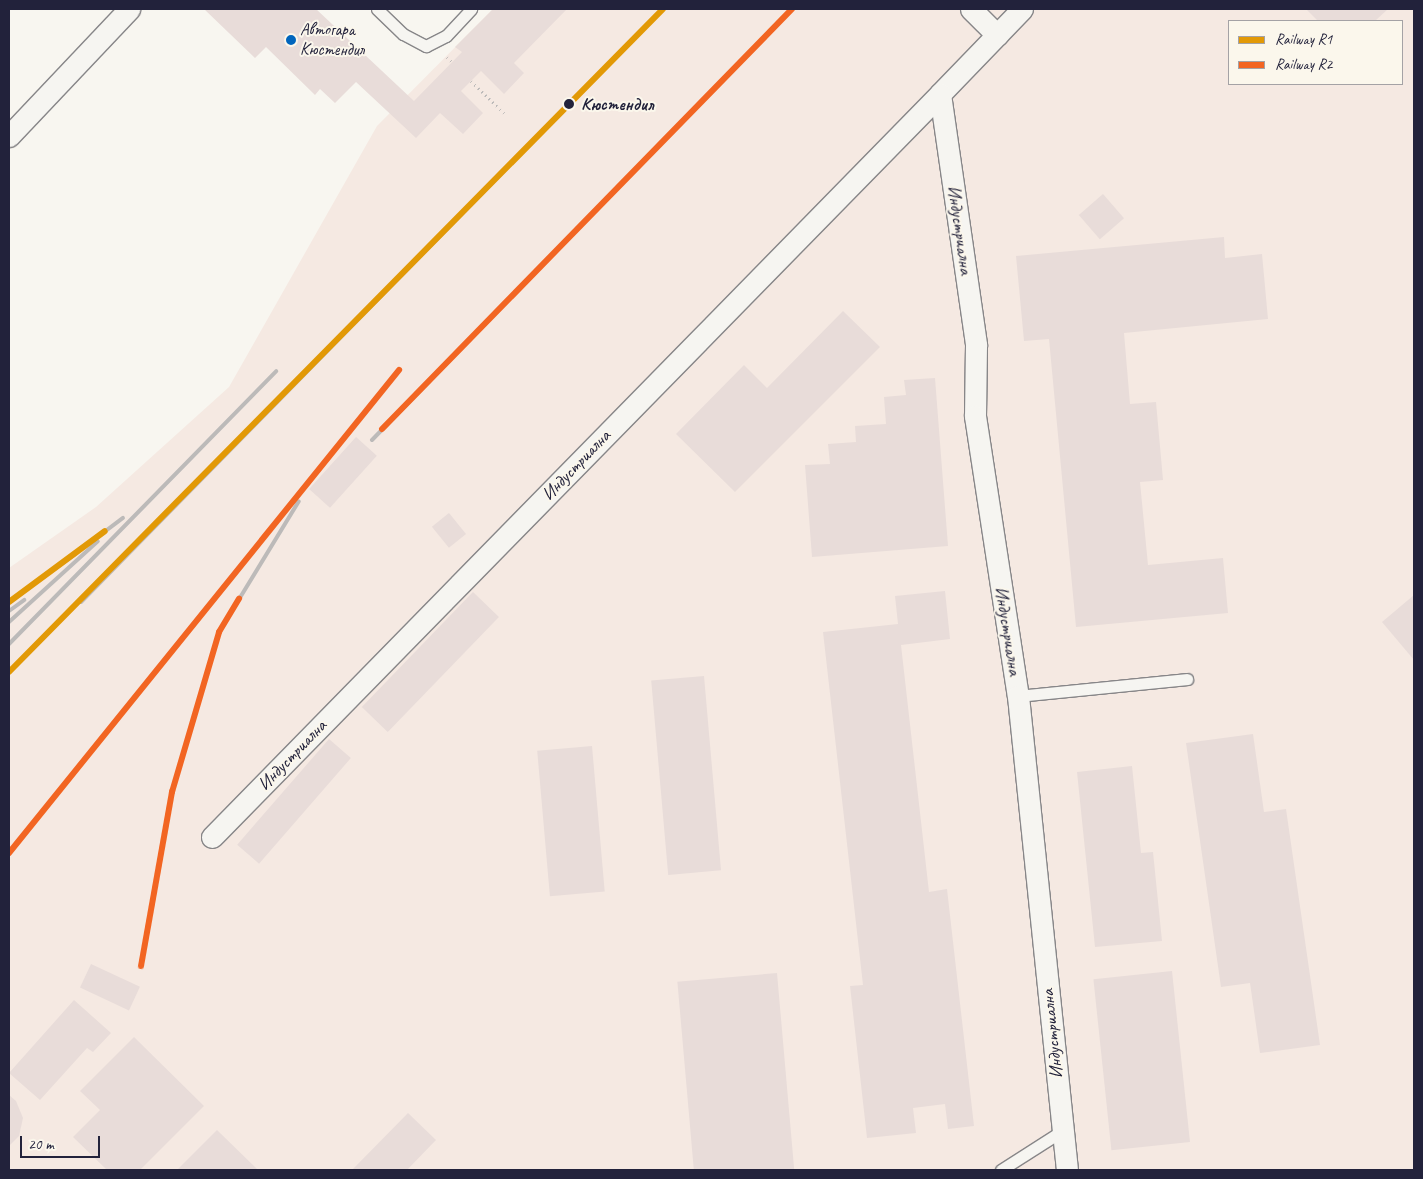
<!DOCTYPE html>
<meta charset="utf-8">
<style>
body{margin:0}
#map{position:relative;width:1423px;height:1179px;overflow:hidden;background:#f8f6f0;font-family:Caveat,sans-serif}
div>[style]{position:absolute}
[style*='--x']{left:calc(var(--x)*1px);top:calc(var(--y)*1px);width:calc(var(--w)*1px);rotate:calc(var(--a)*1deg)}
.built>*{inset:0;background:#f5e9e2}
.building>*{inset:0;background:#e8dcd9;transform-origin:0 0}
.path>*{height:3px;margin-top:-1.5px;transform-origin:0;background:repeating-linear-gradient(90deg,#bcbab9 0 1px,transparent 0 5px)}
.roads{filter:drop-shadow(1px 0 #878688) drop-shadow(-1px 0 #878688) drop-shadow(0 1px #878688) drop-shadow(0 -1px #878688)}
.lane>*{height:11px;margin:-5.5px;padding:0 5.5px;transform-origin:5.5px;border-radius:5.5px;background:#f6f5f1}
.street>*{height:21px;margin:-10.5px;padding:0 10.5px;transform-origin:10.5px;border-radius:10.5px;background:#f6f5f1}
.rail>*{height:4px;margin:-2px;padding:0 2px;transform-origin:2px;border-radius:2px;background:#bcbab9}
.rail-1>*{height:6px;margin:-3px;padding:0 3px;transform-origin:3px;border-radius:3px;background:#e29906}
.rail-2>*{height:6px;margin:-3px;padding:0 3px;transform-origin:3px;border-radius:3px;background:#f26522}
.dots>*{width:14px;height:14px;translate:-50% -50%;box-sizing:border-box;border:2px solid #fbf7ec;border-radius:50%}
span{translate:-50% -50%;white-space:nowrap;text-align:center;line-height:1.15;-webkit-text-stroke:4px #fbf7ec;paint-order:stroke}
.bus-label{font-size:17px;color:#22223b}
.left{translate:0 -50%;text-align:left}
.stop-label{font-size:18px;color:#22223b;font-weight:700}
.street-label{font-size:18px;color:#22223b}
.frame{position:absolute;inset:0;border:10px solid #22223b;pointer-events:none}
.legend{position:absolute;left:1228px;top:20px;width:175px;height:65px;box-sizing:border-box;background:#fbf7ec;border:1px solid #a4a2a5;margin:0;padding:6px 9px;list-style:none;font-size:15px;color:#22223b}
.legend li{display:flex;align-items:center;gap:10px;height:25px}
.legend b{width:25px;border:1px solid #a4a2a5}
.scale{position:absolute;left:20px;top:1136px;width:80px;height:22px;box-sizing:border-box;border:2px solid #22223b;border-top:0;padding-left:6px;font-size:15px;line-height:18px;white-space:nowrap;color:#22223b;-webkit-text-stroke:4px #fbf7ec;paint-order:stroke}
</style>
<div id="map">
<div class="built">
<i style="clip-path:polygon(evenodd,493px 9px,1414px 9px,1414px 1170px,9px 1170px,9px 568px,96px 507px,229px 387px,377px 126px,493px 9px,1229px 21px,1402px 21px,1402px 84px,1229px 84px,1229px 21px)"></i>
</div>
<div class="building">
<i style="clip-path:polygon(204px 9px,316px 9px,414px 101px,462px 52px,455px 47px,493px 9px,567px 9px,514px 63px,524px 73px,504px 94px,481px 71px,461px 91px,483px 113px,463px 134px,440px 113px,416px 138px,356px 82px,335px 103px,320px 89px,315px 95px,266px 47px,255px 58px)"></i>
<i style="clip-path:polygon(1306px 9px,1388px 9px,1375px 21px,1318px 21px)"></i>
<i style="left:1103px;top:194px;width:32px;height:32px;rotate:49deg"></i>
<i style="clip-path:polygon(1224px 237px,1225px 258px,1262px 254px,1268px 319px,1124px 333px,1130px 404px,1156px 402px,1163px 480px,1140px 482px,1148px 565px,1223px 558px,1228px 613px,1076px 627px,1049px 339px,1024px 341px,1016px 256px)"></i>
<i style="clip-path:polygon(843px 311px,880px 347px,735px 492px,676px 434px,744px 365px,767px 388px)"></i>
<i style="clip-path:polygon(935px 378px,948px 546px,812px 557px,805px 465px,830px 464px,828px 444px,856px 442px,855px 426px,886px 424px,884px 397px,906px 395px,904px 380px)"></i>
<i style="left:356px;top:437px;width:28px;height:70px;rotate:42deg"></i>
<i style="left:449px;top:513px;width:27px;height:22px;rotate:51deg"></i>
<i style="clip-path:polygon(945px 591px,950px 639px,901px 645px,929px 892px,947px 889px,974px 1126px,948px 1129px,945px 1104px,913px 1108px,916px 1133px,867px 1138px,850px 986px,863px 985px,823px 632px,898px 624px,895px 596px)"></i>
<i style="left:473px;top:592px;width:36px;height:160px;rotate:44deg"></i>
<i style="clip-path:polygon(1414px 595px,1414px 660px,1382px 622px)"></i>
<i style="left:704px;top:676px;width:195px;height:53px;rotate:85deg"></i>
<i style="clip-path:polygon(1253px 734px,1264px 812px,1286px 809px,1320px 1045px,1260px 1053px,1250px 983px,1221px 987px,1186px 743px)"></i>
<i style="left:329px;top:739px;width:29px;height:140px;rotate:41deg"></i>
<i style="left:592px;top:746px;width:146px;height:55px;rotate:85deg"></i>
<i style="clip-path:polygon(1132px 766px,1141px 853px,1153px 852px,1162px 941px,1095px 947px,1077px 772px)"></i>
<i style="left:91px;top:964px;width:54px;height:26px;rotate:25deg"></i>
<i style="left:1172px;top:971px;width:172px;height:79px;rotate:84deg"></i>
<i style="left:777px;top:973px;width:198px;height:100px;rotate:85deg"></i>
<i style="clip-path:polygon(74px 1000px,111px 1033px,93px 1052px,87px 1048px,40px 1100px,9px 1073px)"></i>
<i style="clip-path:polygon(134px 1037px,204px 1106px,140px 1170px,107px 1170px,73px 1137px,100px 1110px,80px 1091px)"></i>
<i style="clip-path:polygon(9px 1095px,16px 1101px,23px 1118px,19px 1136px,9px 1146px)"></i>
<i style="clip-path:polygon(408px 1113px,436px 1140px,407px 1170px,352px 1170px)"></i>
<i style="clip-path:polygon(217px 1130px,258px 1170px,177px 1170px)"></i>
</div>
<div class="path">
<i style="--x:447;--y:57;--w:7;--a:45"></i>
<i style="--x:471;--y:81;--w:46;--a:44.1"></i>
</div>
<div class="roads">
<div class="lane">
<i style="--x:377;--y:9;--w:36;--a:44"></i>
<i style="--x:403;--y:34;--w:26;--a:28"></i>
<i style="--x:426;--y:46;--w:22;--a:-27"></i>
<i style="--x:446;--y:36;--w:37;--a:-47"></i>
<i style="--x:1018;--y:696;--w:170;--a:-5.7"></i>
<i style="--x:1001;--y:1170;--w:72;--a:-32.6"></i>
</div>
<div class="street">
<i style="--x:971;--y:9;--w:37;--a:45"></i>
<i style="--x:1022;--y:9;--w:118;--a:134"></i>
<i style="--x:940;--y:94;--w:254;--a:81.8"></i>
<i style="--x:976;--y:345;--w:71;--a:90.8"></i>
<i style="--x:975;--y:416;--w:283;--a:81.3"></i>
<i style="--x:1018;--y:696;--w:477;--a:84.1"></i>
<i style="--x:9;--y:136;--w:175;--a:-46.6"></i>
<i style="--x:212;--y:837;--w:1040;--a:-45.58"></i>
</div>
</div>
<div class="rail">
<i style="--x:372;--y:440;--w:602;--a:-45.74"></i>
<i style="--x:91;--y:542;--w:40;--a:-37"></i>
<i style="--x:9;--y:602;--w:82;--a:-36"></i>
<i style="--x:81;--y:602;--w:831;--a:-45.54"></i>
<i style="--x:9;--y:611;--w:19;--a:-36"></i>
<i style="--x:9;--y:622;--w:120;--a:-42.3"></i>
<i style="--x:9;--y:644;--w:382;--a:-45.6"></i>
<i style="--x:9;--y:853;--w:621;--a:-51.08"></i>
<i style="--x:141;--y:966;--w:177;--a:-79.9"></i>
<i style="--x:172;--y:792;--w:167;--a:-73.6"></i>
<i style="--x:219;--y:632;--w:153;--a:-58.6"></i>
</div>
<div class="rail-1">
<i style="--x:9;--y:602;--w:119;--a:-36.5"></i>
<i style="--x:9;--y:672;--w:931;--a:-45.39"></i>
</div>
<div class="rail-2">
<i style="--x:382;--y:429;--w:587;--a:-45.69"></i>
<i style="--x:9;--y:853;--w:621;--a:-51.08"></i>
<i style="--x:141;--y:966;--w:177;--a:-79.9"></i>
<i style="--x:172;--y:792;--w:167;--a:-73.6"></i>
<i style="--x:219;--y:632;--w:39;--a:-59"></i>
</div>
<div class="dots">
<i style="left:291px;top:40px;background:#0065bd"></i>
<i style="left:569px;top:104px;background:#22223b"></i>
</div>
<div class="bus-label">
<span class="left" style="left:300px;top:40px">Автогара<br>Кюстендил</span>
</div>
<div class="stop-label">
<span class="left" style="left:581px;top:104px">Кюстендил</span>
</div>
<div class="street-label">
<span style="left:960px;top:230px;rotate:82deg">Индустриална</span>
<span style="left:576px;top:465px;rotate:-46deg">Индустриална</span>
<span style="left:1008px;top:631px;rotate:81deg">Индустриална</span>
<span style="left:292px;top:755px;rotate:-46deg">Индустриална</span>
<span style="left:1052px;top:1034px;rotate:-96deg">Индустриална</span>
</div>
<div class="frame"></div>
<ul class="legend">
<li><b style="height:6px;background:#e29906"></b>Railway R1</li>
<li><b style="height:6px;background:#f26522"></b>Railway R2</li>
</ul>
<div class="scale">20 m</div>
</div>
